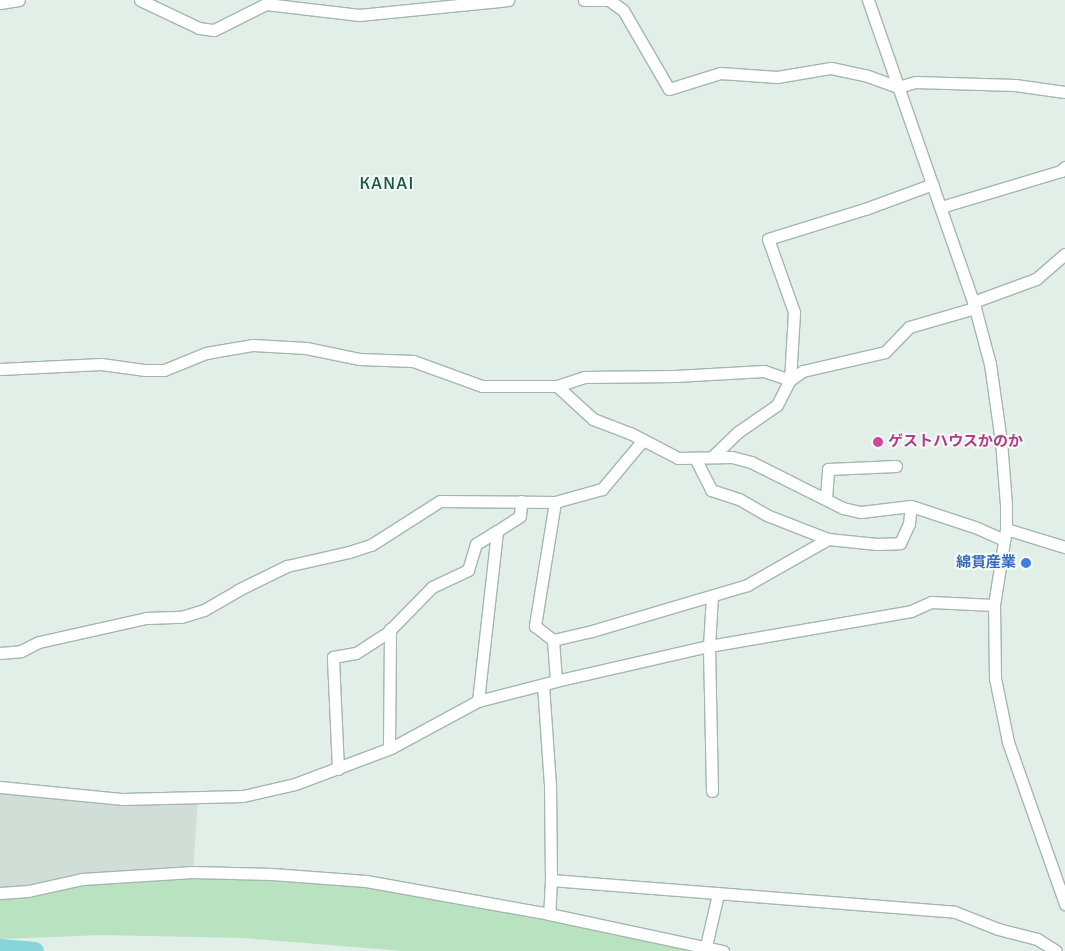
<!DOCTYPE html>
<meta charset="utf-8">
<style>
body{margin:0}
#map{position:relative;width:1065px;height:951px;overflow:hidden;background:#e2eee8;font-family:Signika,"Noto Sans JP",sans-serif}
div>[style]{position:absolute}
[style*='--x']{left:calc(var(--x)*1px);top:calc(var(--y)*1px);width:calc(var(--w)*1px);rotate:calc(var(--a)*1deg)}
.built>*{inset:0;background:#d0ded7}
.green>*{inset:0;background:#b9e2c0}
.river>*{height:18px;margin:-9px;padding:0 9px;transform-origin:9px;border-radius:9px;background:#84d4da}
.roads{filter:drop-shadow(1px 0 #a4b7af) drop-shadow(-1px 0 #a4b7af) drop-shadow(0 1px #a4b7af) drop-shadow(0 -1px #a4b7af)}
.minor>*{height:11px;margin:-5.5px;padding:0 5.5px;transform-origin:5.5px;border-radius:5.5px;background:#fff}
.dots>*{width:14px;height:14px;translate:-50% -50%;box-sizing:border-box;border:2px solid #f4faf6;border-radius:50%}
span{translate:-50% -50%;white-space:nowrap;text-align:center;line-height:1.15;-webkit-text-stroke:4px #f4faf6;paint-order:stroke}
.hotel-label{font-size:15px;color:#b23c85;font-weight:700}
.left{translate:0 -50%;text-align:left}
.shop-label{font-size:15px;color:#366cbe;font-weight:700}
.right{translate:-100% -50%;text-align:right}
.quarter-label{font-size:18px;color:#195742;letter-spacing:1px}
</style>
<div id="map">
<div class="built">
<i style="clip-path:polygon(0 787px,198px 798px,193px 872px,0 893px)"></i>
</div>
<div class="green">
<i style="clip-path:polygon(193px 872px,366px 881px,707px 951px,404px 951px,242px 938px,102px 935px,0 939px,0 893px)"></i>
</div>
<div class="river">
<i style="--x:0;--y:948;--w:35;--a:5"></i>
</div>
<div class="roads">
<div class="minor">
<i style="--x:140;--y:0;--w:65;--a:25.4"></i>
<i style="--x:199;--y:28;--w:15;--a:8"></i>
<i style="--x:214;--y:30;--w:58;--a:-26.6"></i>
<i style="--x:266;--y:4;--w:94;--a:6.7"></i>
<i style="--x:359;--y:15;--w:150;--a:-5.7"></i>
<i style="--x:584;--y:0;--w:25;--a:0"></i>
<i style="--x:609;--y:0;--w:17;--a:36"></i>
<i style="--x:623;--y:10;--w:91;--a:59.8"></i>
<i style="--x:669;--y:89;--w:53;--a:-17.4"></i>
<i style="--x:720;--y:73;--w:57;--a:4"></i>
<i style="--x:777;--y:77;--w:55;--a:-9.5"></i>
<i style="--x:831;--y:68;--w:35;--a:12"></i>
<i style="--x:865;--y:75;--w:35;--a:20"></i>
<i style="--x:898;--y:87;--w:18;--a:-16"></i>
<i style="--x:915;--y:82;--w:100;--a:1.7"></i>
<i style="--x:1015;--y:85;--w:50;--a:8"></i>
<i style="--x:868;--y:0;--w:326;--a:70.8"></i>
<i style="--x:975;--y:308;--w:58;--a:75"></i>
<i style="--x:990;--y:364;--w:78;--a:81.9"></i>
<i style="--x:1001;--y:441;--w:64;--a:85.5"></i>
<i style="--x:1006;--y:505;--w:24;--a:90"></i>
<i style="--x:1006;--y:529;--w:77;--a:99"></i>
<i style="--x:994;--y:605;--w:73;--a:89.2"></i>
<i style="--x:995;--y:678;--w:65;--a:78.5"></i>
<i style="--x:1008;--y:742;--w:172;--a:70.6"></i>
<i style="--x:0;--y:3;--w:19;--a:-9"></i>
<i style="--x:941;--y:207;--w:125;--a:-16.7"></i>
<i style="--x:1061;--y:171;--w:6;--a:-45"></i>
<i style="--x:973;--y:302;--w:67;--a:-20.1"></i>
<i style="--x:1036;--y:279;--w:38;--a:-41"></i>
<i style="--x:0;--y:369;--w:101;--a:-2.8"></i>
<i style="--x:101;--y:364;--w:43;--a:7.9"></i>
<i style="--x:144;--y:370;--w:20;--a:0"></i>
<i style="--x:164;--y:370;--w:45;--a:-22"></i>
<i style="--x:206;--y:353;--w:48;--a:-9.7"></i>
<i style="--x:253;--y:345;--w:53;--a:3.2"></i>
<i style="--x:306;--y:348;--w:54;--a:11.7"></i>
<i style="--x:359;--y:359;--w:54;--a:2.1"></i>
<i style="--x:413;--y:361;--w:73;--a:19.9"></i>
<i style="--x:482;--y:386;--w:75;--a:0"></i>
<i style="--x:557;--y:386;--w:28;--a:-18"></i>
<i style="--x:584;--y:377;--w:91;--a:-0.6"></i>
<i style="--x:675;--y:376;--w:89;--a:-3.2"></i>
<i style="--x:764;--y:371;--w:28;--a:19"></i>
<i style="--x:790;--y:380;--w:16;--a:-35"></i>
<i style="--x:803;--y:371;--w:84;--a:-13"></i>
<i style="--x:885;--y:352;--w:35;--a:-46"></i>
<i style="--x:909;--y:327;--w:69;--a:-16.1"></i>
<i style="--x:557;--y:386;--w:49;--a:42.5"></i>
<i style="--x:593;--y:419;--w:40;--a:21"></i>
<i style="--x:630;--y:433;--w:54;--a:27.5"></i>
<i style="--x:678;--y:458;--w:54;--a:-1.1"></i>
<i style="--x:732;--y:457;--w:20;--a:15"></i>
<i style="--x:751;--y:462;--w:103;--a:26.6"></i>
<i style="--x:843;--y:508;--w:18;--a:13"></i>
<i style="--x:861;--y:512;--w:50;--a:-6.8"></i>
<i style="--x:911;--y:506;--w:67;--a:18.2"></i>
<i style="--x:975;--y:527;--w:32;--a:24"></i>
<i style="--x:712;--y:457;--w:36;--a:-44"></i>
<i style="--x:738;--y:432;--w:47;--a:-34.7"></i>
<i style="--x:777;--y:405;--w:28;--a:-63"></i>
<i style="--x:790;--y:380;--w:68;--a:-86.6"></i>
<i style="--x:794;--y:312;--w:77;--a:-109.6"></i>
<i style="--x:768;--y:239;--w:102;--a:-17.2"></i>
<i style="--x:865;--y:209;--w:72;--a:-20.2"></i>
<i style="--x:695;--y:458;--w:36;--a:63"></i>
<i style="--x:711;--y:490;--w:29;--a:18"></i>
<i style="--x:739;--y:499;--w:34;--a:30"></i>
<i style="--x:769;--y:516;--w:63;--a:21.3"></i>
<i style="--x:828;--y:539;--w:49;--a:5.8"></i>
<i style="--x:877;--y:544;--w:23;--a:-2"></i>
<i style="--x:900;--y:543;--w:21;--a:-65"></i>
<i style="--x:909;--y:524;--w:18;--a:-84"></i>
<i style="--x:826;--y:499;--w:30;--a:-86"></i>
<i style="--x:828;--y:469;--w:68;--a:-2.5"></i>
<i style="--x:555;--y:502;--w:126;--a:99.2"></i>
<i style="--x:535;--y:626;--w:23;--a:38"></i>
<i style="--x:553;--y:640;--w:40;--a:-13"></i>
<i style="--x:592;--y:631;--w:162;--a:-16.5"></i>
<i style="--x:747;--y:585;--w:93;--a:-29.6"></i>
<i style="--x:1006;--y:529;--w:62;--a:17"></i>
<i style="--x:553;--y:640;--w:41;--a:85.8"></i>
<i style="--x:0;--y:653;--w:21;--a:-5"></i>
<i style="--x:21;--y:651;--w:20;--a:-27"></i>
<i style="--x:39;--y:642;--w:110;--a:-12.6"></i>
<i style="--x:146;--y:618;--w:35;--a:-2"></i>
<i style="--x:181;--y:617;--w:24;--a:-17"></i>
<i style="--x:204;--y:610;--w:39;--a:-30"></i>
<i style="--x:238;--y:590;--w:55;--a:-26.1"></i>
<i style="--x:287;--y:566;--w:64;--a:-12.7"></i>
<i style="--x:349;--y:552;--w:23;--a:-18"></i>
<i style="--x:371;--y:545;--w:82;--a:-32.5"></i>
<i style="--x:440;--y:501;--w:115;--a:0.5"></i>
<i style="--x:555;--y:502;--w:49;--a:-15.5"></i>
<i style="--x:602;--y:489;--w:64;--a:-50.1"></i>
<i style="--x:543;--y:685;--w:99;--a:86"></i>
<i style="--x:550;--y:784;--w:96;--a:89.4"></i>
<i style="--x:551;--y:880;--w:34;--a:93"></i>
<i style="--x:478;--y:701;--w:171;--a:-83.6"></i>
<i style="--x:497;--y:531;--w:27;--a:-33"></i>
<i style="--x:520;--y:516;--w:15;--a:-86"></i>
<i style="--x:389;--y:748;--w:119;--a:-89.5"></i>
<i style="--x:338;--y:769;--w:112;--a:-92.6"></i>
<i style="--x:333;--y:657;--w:23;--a:-10"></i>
<i style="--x:356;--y:653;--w:38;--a:-33"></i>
<i style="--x:388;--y:632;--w:63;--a:-45.6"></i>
<i style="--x:432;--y:587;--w:40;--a:-25"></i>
<i style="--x:468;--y:570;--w:27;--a:-73"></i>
<i style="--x:476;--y:544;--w:25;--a:-32"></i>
<i style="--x:0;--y:787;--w:124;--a:5.6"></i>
<i style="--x:123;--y:799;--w:120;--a:-1.4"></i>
<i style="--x:243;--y:796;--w:53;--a:-13"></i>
<i style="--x:295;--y:784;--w:103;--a:-20.6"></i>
<i style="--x:391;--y:748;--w:99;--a:-28.4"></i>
<i style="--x:478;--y:701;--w:81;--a:-14.4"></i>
<i style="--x:556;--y:681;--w:157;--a:-12.9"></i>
<i style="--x:709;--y:646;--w:205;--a:-9.8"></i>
<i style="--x:911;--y:611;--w:22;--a:-24"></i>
<i style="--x:931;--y:602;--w:63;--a:2.7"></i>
<i style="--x:712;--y:791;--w:145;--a:-91.2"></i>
<i style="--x:709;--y:646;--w:50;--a:-86.6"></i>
<i style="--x:551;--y:880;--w:405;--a:4.5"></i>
<i style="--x:955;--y:912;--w:46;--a:21.6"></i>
<i style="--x:998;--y:929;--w:40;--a:14.4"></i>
<i style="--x:1037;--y:939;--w:22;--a:32"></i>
<i style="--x:0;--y:893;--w:28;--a:-4"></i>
<i style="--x:28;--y:891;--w:55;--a:-12.5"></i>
<i style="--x:82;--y:879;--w:111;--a:-3.6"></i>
<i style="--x:193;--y:872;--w:79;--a:1.5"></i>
<i style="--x:272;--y:874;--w:94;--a:4.3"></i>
<i style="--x:366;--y:881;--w:186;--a:10.2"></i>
<i style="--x:549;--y:914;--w:178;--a:12"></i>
<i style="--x:706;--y:946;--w:53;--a:-77"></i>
</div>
</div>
<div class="dots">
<i style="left:878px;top:442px;background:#d1479c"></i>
<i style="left:1026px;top:563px;background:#3f7fe0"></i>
</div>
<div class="hotel-label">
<span class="left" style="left:888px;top:442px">ゲストハウスかのか</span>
</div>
<div class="shop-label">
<span class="right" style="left:1016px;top:563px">綿貫産業</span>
</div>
<div class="quarter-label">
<span style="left:387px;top:183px">KANAI</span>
</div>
</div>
